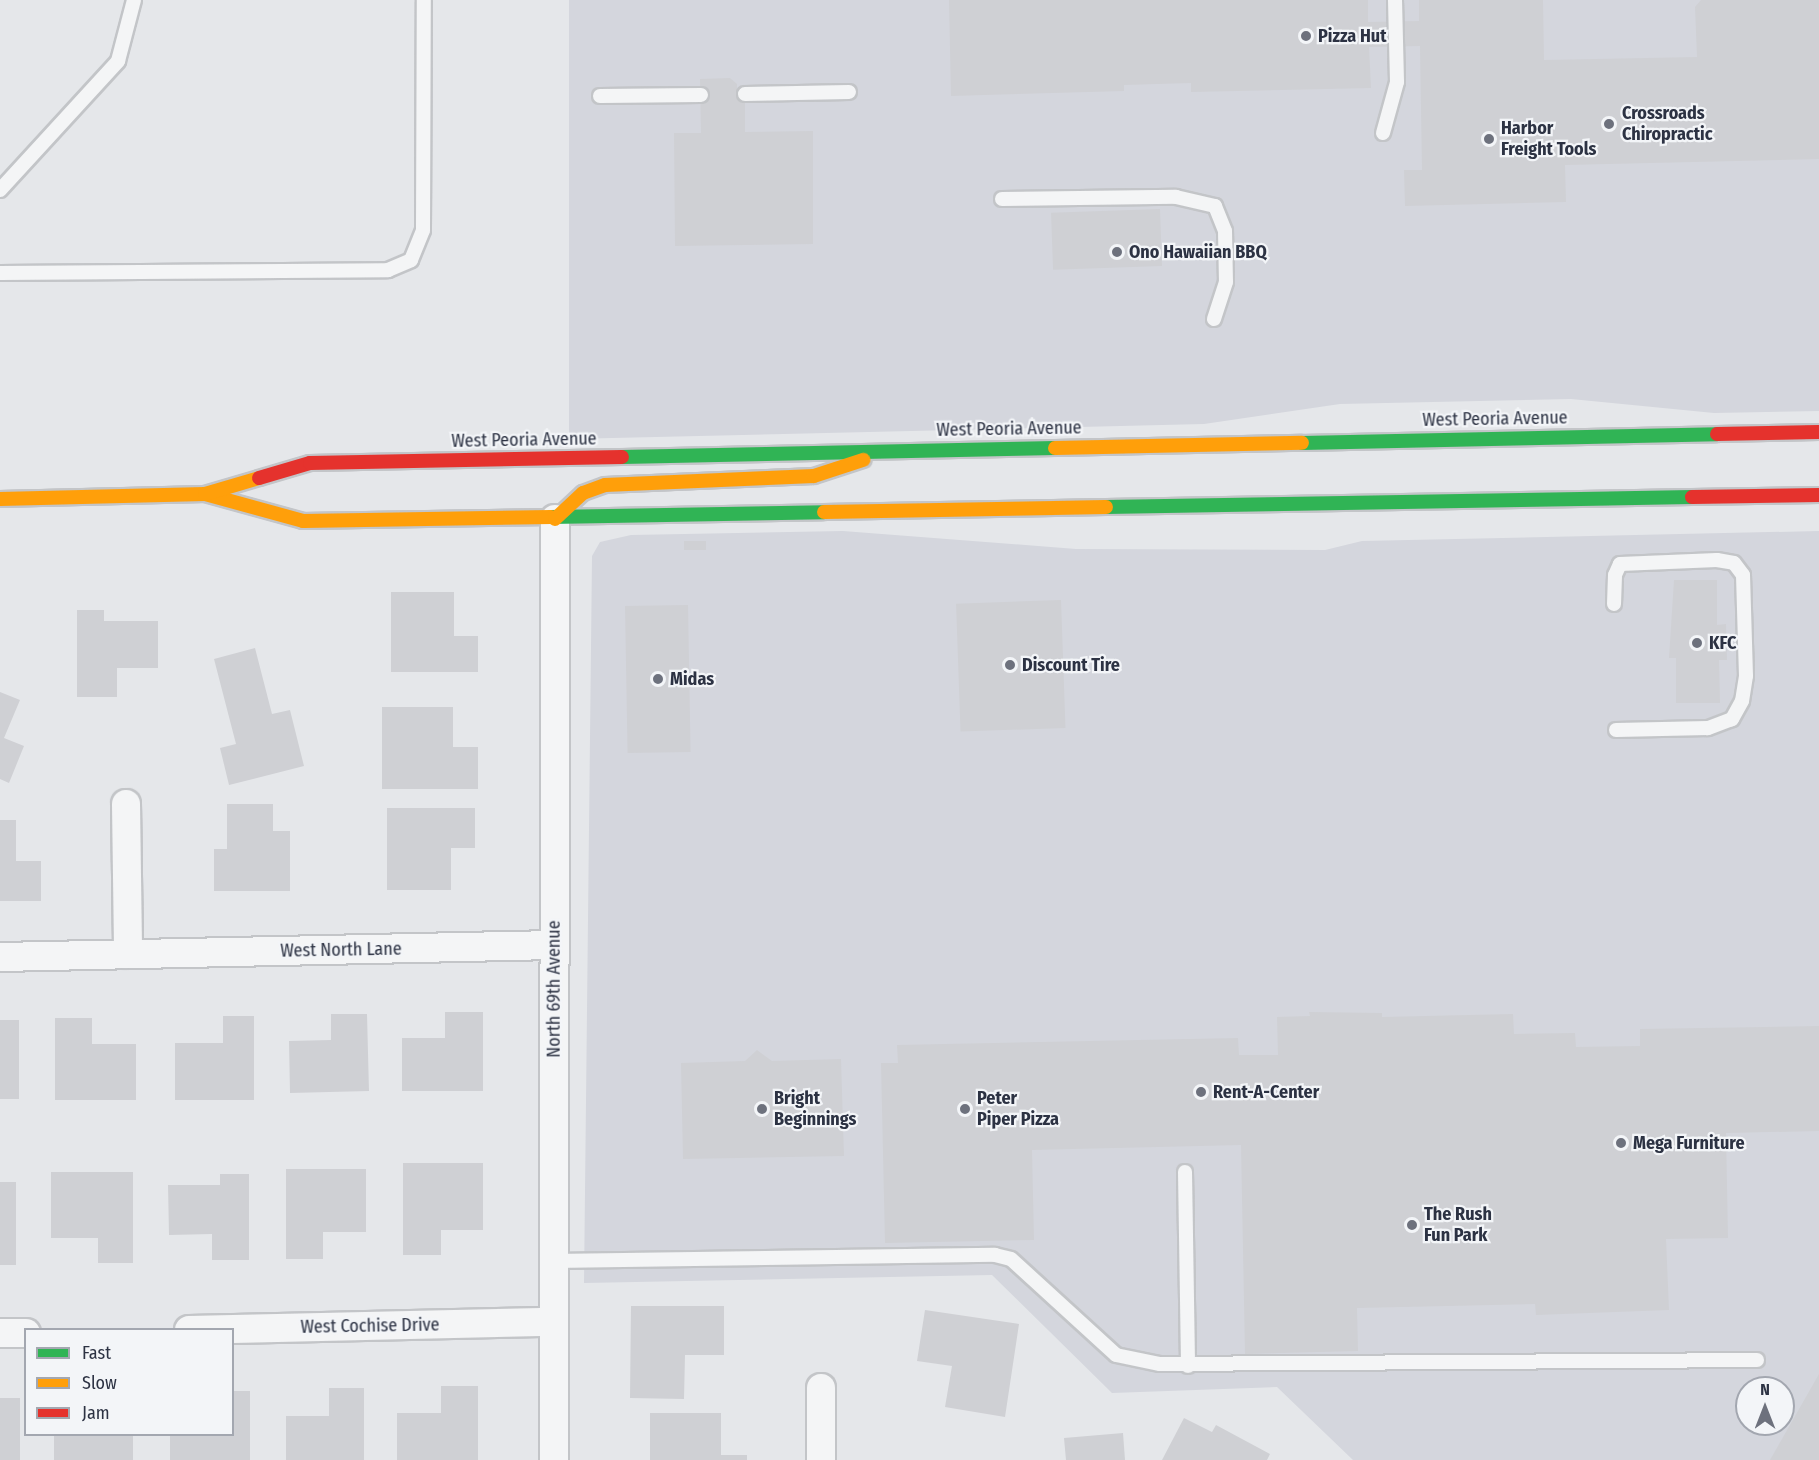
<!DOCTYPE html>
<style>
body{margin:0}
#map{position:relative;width:1819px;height:1460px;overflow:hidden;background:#e5e7ea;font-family:"Fira Sans Condensed",sans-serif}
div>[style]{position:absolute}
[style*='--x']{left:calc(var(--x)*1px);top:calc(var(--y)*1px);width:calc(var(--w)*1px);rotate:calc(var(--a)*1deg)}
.built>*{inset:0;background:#d4d6dd}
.building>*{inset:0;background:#cfd0d4;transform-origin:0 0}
.roads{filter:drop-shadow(2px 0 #c3c5c8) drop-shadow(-2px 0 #c3c5c8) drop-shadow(0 2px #c3c5c8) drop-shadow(0 -2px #c3c5c8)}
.lane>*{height:14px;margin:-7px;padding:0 7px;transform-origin:7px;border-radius:7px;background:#f4f5f6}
.street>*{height:28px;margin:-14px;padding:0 14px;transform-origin:14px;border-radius:14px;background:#f4f5f6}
.fast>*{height:14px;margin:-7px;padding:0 7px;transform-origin:7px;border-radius:7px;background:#30b455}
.slow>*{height:14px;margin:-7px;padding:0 7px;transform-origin:7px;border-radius:7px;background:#ff9f0a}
.jam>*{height:14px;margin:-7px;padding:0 7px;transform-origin:7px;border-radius:7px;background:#e5322d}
.dots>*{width:16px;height:16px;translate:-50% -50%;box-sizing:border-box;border:3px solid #f3f5f8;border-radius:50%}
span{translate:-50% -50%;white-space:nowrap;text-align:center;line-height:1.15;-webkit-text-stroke:4.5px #f3f5f8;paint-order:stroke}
.poi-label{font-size:18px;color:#2c3243;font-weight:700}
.left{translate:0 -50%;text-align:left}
.street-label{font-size:18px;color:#2c3243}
.legend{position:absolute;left:24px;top:1328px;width:210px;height:108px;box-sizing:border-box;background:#f3f5f8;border:2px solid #a3a7b0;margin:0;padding:8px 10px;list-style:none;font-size:18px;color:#2c3243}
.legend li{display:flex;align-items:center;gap:12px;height:30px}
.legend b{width:30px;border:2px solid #a3a7b0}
.north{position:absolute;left:1735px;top:1376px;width:60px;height:60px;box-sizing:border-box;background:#f3f5f8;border:2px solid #a3a7b0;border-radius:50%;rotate:0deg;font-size:16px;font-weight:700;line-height:24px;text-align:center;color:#2c3243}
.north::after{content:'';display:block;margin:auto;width:21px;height:27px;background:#6d717d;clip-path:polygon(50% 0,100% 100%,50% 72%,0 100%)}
</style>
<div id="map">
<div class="built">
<i style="clip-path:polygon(569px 0,1819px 0,1819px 411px,1714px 413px,1571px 399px,1340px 404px,1204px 424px,569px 439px)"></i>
<i style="clip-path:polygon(evenodd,843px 531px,1076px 549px,1325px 550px,1362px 541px,1819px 531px,1819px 1460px,1353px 1460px,1277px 1387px,1112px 1393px,992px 1275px,584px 1283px,592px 556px,600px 542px,631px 535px,843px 531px,1747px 1388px,1783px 1388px,1783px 1424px,1747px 1424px,1747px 1388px)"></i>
</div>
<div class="building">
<i style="clip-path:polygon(949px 0,1368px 0,1368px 22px,1419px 21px,1419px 0,1543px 0,1544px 60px,1697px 57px,1695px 7px,1701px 0,1819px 0,1819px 159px,1565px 165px,1566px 202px,1405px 206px,1404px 170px,1422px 170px,1420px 46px,1369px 47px,1371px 88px,1191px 92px,1191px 83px,1124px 85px,1124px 91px,951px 96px)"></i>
<i style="clip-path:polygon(730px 78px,737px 84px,737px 97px,745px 103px,745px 132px,813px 131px,813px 244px,675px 246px,674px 133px,701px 133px,700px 79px)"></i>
<i style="left:1160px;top:209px;width:57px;height:109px;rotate:88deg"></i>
<i style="left:684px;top:541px;width:22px;height:9px"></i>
<i style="clip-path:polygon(1674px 580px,1717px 580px,1717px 625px,1726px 624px,1727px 660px,1719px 660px,1720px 703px,1676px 703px,1676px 658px,1669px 658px)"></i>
<i style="clip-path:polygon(391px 592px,454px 592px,454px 636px,478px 636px,478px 672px,391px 672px)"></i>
<i style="left:1061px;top:600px;width:128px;height:105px;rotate:88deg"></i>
<i style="left:688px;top:605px;width:147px;height:63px;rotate:89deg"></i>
<i style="clip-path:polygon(77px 610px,104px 610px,104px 621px,158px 621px,158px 668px,117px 668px,117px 697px,77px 697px)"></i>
<i style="clip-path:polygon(255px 648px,272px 714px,290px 710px,304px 766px,229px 785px,220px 748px,236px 744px,214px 659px)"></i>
<i style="clip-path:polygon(0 692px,20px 700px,4px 738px,24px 746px,9px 783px,0 779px)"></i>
<i style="clip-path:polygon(382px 707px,453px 707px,453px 747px,478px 747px,478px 789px,382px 789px)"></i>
<i style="clip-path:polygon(227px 804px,273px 804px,273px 831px,290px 831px,290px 891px,214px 891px,214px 849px,227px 849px)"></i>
<i style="clip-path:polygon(387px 808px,475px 808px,475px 848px,451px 848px,451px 890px,387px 890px)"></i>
<i style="clip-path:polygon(0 820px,16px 820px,16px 861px,41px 861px,41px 901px,0 901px)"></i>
<i style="clip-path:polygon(445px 1012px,483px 1012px,483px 1091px,402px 1091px,402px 1038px,445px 1038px)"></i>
<i style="clip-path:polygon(1309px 1012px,1382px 1013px,1382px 1017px,1513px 1014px,1514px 1034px,1575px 1033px,1576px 1047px,1640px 1046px,1640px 1029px,1819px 1026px,1819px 1131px,1726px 1133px,1728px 1238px,1666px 1239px,1669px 1310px,1536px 1315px,1535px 1304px,1357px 1308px,1358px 1351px,1245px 1354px,1241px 1145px,1032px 1150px,1034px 1240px,885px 1243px,881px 1063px,898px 1063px,897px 1045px,1238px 1038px,1239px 1055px,1278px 1055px,1277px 1017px,1310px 1016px)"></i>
<i style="clip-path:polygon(331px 1014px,367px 1014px,369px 1091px,290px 1093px,289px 1041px,331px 1040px)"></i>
<i style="clip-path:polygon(223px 1016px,254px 1016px,254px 1100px,175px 1100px,175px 1043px,223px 1043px)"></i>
<i style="clip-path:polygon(55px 1018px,92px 1018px,92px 1044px,136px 1044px,136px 1100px,55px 1100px)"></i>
<i style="left:0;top:1020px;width:19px;height:79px"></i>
<i style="clip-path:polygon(757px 1050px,772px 1061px,841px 1059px,844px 1156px,683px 1159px,681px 1063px,745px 1061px)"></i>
<i style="clip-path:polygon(403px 1163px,483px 1163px,483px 1230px,441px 1230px,441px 1255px,403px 1255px)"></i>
<i style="clip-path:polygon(286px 1169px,366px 1169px,366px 1232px,323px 1232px,323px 1259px,286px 1259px)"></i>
<i style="clip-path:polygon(51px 1172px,133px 1172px,133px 1263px,98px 1263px,98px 1238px,51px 1238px)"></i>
<i style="clip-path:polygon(220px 1174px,249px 1174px,249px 1260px,212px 1260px,212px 1234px,169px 1235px,168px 1185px,220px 1185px)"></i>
<i style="left:0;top:1182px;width:16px;height:83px"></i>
<i style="clip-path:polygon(631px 1306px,724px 1306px,724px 1355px,685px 1355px,684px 1399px,630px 1398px)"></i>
<i style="clip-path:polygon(925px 1310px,1019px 1324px,1005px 1417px,945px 1407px,952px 1366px,917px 1361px)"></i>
<i style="clip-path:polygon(1819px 1374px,1819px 1460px,1770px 1460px)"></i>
<i style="clip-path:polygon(441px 1386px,478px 1386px,478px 1460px,397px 1460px,397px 1413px,441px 1413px)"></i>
<i style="clip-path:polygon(329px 1388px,364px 1388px,364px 1460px,286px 1460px,286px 1416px,329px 1416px)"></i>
<i style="clip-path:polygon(232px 1391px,250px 1391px,250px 1460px,170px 1460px,170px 1434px,232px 1434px)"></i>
<i style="left:0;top:1398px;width:20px;height:62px"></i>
<i style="clip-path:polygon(650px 1413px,721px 1413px,721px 1455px,747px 1455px,747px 1460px,650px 1460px)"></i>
<i style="clip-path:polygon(1184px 1418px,1212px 1432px,1216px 1425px,1270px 1454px,1267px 1460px,1162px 1460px)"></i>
<i style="clip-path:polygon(1123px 1433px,1125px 1460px,1066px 1460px,1064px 1438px)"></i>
<i style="left:54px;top:1434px;width:79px;height:26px"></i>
</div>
<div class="roads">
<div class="lane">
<i style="--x:745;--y:94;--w:104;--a:-1.1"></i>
<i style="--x:600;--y:96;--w:101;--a:-0.6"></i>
<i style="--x:1383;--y:133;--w:53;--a:-74.6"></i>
<i style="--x:1397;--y:82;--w:82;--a:-91.4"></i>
<i style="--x:0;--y:190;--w:175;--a:-47.5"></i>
<i style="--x:118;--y:61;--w:63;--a:-75.3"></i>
<i style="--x:1002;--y:199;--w:174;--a:-0.7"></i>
<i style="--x:1176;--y:197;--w:40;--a:13"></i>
<i style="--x:1215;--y:206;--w:27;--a:68"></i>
<i style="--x:1225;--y:231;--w:51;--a:88.9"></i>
<i style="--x:1226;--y:282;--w:39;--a:108"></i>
<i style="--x:0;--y:273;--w:388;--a:-0.4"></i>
<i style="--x:388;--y:270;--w:25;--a:-23"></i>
<i style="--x:411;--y:260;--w:32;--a:-68"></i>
<i style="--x:423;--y:230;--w:230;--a:-89.8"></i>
<i style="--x:1614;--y:604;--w:29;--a:-88"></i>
<i style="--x:1615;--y:575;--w:12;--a:-66"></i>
<i style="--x:1620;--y:564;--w:97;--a:-2.4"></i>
<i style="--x:1717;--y:560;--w:17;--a:10"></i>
<i style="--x:1734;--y:563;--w:15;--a:53"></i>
<i style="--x:1743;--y:575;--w:101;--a:88.3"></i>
<i style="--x:1746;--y:676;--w:25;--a:99"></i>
<i style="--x:1742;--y:701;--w:21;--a:119"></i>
<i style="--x:1732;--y:719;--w:26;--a:159"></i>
<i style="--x:1708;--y:728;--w:92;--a:178.8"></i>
<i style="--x:1185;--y:1172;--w:194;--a:89.1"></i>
<i style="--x:553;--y:1261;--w:442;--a:-0.8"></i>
<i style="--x:995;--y:1255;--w:16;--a:14"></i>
<i style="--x:1011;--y:1259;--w:142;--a:42.4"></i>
<i style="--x:1116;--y:1355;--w:45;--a:11.6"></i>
<i style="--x:1160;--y:1364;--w:597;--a:-0.38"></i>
</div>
<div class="street">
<i style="--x:126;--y:804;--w:150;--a:89.2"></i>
<i style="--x:0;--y:957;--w:554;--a:-1.24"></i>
<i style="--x:189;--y:1330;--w:363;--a:-1.3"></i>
<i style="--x:0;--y:1333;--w:26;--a:0"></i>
<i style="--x:821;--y:1388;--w:72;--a:90"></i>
<i style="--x:554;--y:1460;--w:941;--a:-89.94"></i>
</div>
<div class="fast">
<i style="--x:1302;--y:443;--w:415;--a:-1.2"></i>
<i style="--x:622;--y:457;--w:433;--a:-1.2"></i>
<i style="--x:1106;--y:507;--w:586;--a:-0.98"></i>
<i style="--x:551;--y:517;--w:273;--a:-1"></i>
</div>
<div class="slow">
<i style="--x:1055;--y:448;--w:247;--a:-1.2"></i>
<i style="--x:205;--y:494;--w:102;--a:15.4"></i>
<i style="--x:303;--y:521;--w:248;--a:-0.9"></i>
<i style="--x:0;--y:499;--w:205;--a:-1.4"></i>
<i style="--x:205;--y:494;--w:56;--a:-16.5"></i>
<i style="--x:824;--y:512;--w:282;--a:-1"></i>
<i style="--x:555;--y:519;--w:38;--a:-43"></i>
<i style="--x:583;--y:493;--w:23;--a:-20"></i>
<i style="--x:605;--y:485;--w:209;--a:-2.5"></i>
<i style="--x:814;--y:476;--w:52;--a:-18.1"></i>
</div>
<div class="jam">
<i style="--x:1717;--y:434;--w:102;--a:-1.1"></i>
<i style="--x:259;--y:478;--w:53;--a:-16.4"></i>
<i style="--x:310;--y:463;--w:312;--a:-1.1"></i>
<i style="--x:1692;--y:497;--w:127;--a:-0.9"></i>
</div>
</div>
<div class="dots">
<i style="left:1306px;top:36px;background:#6d717d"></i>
<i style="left:1609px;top:124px;background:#6d717d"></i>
<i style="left:1489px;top:139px;background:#6d717d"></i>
<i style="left:1117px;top:252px;background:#6d717d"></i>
<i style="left:1697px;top:643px;background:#6d717d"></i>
<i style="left:1010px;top:665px;background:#6d717d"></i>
<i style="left:658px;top:679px;background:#6d717d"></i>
<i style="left:1201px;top:1092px;background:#6d717d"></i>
<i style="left:762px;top:1109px;background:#6d717d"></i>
<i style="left:965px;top:1109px;background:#6d717d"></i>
<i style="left:1621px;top:1143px;background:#6d717d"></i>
<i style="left:1412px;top:1225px;background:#6d717d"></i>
</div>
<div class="poi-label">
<span class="left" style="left:1318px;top:36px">Pizza Hut</span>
<span class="left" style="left:1622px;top:124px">Crossroads<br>Chiropractic</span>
<span class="left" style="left:1501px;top:139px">Harbor<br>Freight Tools</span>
<span class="left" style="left:1129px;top:252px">Ono Hawaiian BBQ</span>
<span class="left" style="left:1709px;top:643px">KFC</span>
<span class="left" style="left:1022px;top:665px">Discount Tire</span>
<span class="left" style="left:670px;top:679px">Midas</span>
<span class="left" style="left:1213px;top:1092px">Rent-A-Center</span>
<span class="left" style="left:774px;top:1109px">Bright<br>Beginnings</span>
<span class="left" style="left:977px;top:1109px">Peter<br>Piper Pizza</span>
<span class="left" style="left:1633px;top:1143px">Mega Furniture</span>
<span class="left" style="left:1424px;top:1225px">The Rush<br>Fun Park</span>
</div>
<div class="street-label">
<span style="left:1495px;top:419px;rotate:-1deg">West Peoria Avenue</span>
<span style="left:1009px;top:429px;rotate:-1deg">West Peoria Avenue</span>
<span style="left:524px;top:440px;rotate:-1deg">West Peoria Avenue</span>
<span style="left:341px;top:950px;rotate:-1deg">West North Lane</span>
<span style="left:554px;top:989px;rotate:-90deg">North 69th Avenue</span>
<span style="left:370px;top:1326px;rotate:-1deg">West Cochise Drive</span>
</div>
<ul class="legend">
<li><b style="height:8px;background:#30b455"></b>Fast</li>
<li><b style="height:8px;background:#ff9f0a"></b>Slow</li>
<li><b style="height:8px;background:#e5322d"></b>Jam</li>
</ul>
<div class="north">N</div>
</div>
